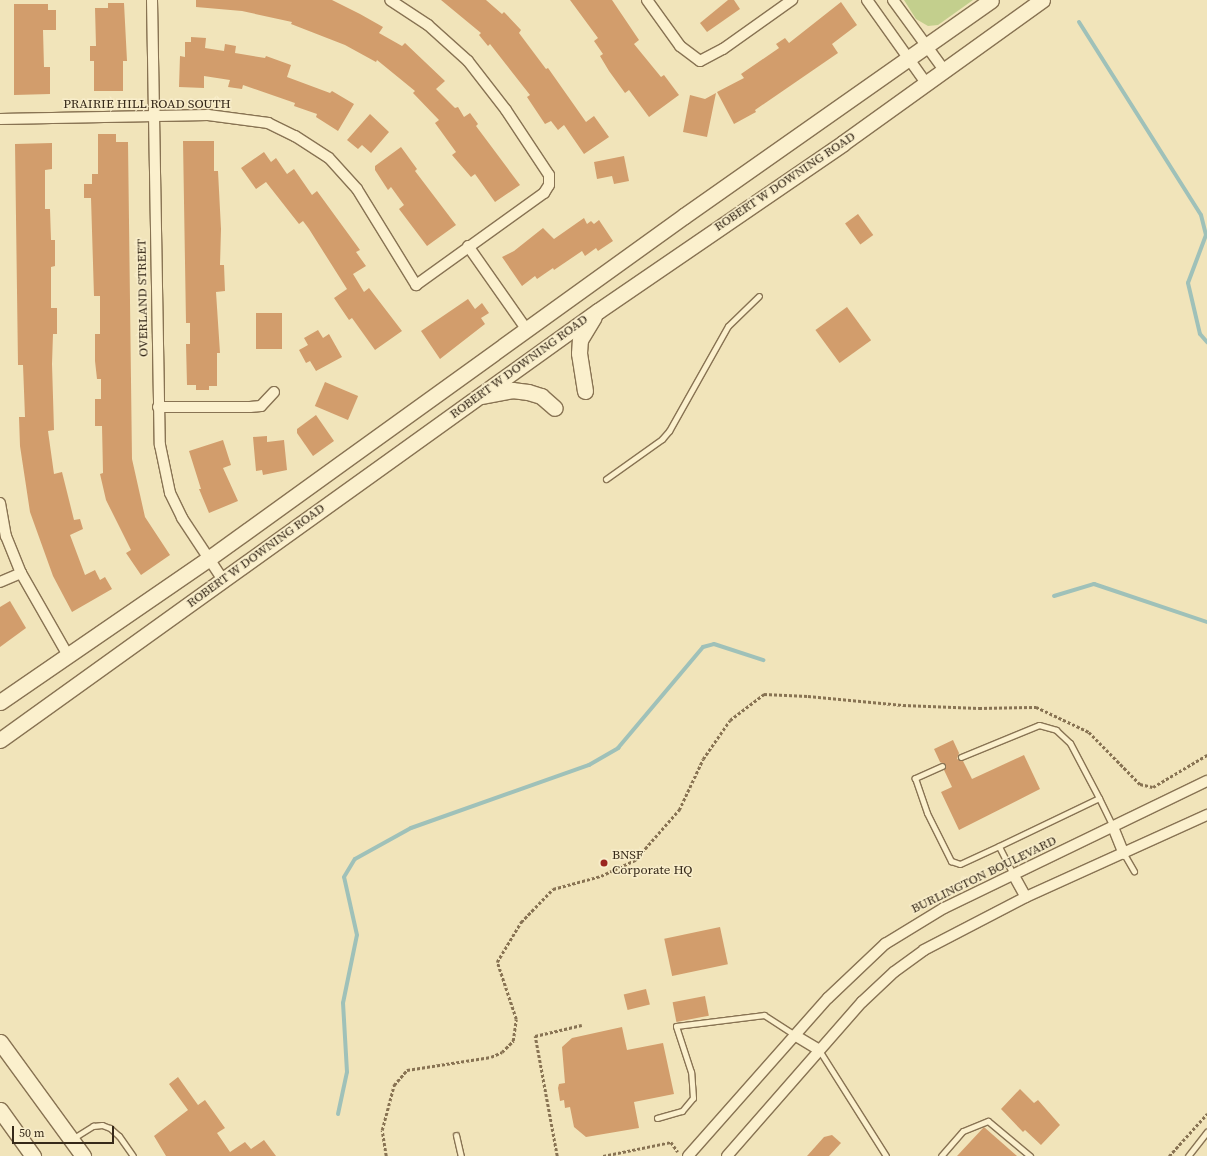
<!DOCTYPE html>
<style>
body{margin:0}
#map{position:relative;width:1207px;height:1156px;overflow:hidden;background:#f1e4ba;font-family:"Source Serif 4",serif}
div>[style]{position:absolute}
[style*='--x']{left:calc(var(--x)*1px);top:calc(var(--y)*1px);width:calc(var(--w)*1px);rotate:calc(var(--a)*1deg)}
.green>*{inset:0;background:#c3cf8d}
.stream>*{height:4px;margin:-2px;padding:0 2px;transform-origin:2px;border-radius:2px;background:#9fc1b9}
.building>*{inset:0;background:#d29d6c;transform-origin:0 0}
.path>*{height:2.5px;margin-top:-1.25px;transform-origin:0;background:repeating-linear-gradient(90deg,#887353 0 3px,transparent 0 5px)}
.roads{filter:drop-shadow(1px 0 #887353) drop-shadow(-1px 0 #887353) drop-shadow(0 1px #887353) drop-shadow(0 -1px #887353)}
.service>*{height:5px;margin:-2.5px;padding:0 2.5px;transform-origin:2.5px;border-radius:2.5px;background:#fbf0cd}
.minor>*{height:10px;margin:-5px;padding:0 5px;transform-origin:5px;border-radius:5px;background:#fbf0cd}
.secondary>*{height:15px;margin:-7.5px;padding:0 7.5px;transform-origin:7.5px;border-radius:7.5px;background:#fbf0cd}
.dots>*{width:11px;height:11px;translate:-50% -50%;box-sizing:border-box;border:2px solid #f8edca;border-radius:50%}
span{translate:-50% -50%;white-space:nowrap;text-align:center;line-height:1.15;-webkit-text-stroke:3px #f8edca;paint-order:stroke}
.street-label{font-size:13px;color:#362919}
.poi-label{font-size:13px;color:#362919}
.left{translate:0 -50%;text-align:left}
.scale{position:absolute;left:12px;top:1126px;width:102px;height:18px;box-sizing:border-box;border:2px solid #362919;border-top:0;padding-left:5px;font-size:12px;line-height:14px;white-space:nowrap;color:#362919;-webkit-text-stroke:3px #f8edca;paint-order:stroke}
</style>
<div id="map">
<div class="green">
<i style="clip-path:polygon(904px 0,973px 0,938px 25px,928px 26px,916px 19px)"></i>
</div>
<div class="stream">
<i style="--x:1079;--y:22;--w:228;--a:57.7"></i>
<i style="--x:1201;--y:215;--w:21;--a:76"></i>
<i style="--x:1206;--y:235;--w:51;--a:110.6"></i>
<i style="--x:1188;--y:283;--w:52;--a:76.8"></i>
<i style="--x:1200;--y:334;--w:11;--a:49"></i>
<i style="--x:1054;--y:596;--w:42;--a:-16.7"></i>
<i style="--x:1094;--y:584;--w:119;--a:18.6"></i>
<i style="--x:338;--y:1114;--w:43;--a:-77.9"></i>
<i style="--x:347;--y:1072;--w:69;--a:-93.3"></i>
<i style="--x:343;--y:1003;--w:69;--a:-78.4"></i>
<i style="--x:357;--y:935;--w:59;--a:-102.6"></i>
<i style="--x:344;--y:877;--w:21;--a:-59"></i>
<i style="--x:355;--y:859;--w:64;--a:-29"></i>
<i style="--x:411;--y:828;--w:189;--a:-19.5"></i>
<i style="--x:589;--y:765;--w:34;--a:-30"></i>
<i style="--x:618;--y:748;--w:132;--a:-49.9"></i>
<i style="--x:703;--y:647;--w:11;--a:-15"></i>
<i style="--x:714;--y:644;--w:52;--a:18.1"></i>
</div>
<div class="building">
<i style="clip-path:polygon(196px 0,332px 0,360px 14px,383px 27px,379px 33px,402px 46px,405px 43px,445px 81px,436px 89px,455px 108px,458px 107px,464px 117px,470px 113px,478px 124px,476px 126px,520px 185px,495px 202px,475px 174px,471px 177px,452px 155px,456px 152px,435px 123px,439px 120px,413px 93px,415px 91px,377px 60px,376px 62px,345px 45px,291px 24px,292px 22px,242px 11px,196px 7px)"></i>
<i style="clip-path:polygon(441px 0,486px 0,502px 14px,504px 12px,521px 30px,519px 33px,546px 69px,548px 68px,586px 122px,594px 116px,609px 137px,584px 154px,564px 125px,558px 130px,551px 121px,545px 124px,527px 97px,530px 95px,490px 44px,488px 46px,479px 35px,481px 33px)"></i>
<i style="clip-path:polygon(570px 0,612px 0,639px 40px,634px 44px,661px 77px,664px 75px,679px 95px,649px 117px,629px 90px,625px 93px,609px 71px,600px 56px,603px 54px,594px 41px,598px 38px)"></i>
<i style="clip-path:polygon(728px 0,734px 0,740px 9px,707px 32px,700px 23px)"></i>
<i style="clip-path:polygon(841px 2px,857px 25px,832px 44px,838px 53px,755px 110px,756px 112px,734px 124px,717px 92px,744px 78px,741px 74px,779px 48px,776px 44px,785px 38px,789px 43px)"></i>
<i style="clip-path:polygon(108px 3px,124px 3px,127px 61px,123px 61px,123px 91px,94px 91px,94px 61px,90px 61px,90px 46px,96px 46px,95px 8px,108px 8px)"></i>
<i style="clip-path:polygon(14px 4px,48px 4px,48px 10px,56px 10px,56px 30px,43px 30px,44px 67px,50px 67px,50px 94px,14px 95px)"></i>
<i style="clip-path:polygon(191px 37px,206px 38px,205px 48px,224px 51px,225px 44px,236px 46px,235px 53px,265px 58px,266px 56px,291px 65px,287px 77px,330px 93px,332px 91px,354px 104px,338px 131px,316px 117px,317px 114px,294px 106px,295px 103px,243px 85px,242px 89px,228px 87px,230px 80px,204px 76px,204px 88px,179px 87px,180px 56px,185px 57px,185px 42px,191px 42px)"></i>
<i style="clip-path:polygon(716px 93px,707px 137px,683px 132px,690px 95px,705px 99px)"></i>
<i style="clip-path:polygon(370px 114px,389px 132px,371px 153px,362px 145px,358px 149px,347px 140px)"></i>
<i style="clip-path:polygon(98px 134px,116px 134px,116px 142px,128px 142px,132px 459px,145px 517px,170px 555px,141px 575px,126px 553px,131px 550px,106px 500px,100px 474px,103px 473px,102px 426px,95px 426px,95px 399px,101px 399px,101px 379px,97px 379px,95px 361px,95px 334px,100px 334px,100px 296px,94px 296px,91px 198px,84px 198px,84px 184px,92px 184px,92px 174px,98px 174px)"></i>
<i style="clip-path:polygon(183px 141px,214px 141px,214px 171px,218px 171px,221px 229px,220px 265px,224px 265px,225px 291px,216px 292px,220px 353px,217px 353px,217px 386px,209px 386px,209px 390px,196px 390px,196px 385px,187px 385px,186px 344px,190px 344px,190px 323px,186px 323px)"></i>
<i style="clip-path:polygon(52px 143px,52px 169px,45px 170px,45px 209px,50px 209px,51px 240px,55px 240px,55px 266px,51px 267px,51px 308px,57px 308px,57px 334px,53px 334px,52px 364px,54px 430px,48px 431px,54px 474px,62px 472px,74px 520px,80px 519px,83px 529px,70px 535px,85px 575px,95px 570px,100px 580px,105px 577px,112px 589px,72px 612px,53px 576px,30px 512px,20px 446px,19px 417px,25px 417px,23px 365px,18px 365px,15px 144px)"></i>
<i style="clip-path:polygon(401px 147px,417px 169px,415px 171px,456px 225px,427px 246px,399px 209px,404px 205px,391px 187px,388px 190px,375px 170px,375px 166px)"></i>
<i style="clip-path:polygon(264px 152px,271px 162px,276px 158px,287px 174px,294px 169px,312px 195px,317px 191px,360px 250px,356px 252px,366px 266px,353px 274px,364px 292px,369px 288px,402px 331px,375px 350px,352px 318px,349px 320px,334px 298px,347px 289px,309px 229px,303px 221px,299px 224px,266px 182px,256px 189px,241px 168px)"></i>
<i style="clip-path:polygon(624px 156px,629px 181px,614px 184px,612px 176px,597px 179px,594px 162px)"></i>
<i style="left:858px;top:214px;width:26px;height:16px;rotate:54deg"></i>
<i style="clip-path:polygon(584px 218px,587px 224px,591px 221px,594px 224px,599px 220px,613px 241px,598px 251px,596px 248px,585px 256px,582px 251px,554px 270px,553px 268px,537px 279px,535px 276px,522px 286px,502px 257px,514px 251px,543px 228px,554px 239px)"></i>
<i style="clip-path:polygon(468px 299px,475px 309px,482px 303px,489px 313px,481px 318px,485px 324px,440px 359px,421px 331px)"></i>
<i style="left:847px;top:307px;width:41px;height:39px;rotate:54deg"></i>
<i style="left:256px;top:313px;width:26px;height:36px"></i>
<i style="clip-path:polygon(318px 330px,323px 338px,329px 334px,342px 357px,316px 371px,310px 361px,306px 363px,299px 350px,308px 345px,304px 338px)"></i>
<i style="left:325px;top:382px;width:36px;height:26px;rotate:23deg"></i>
<i style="clip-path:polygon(316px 415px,334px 441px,313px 456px,297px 433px,297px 429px)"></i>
<i style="clip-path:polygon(267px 436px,267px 442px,284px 440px,287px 470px,263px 475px,262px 470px,256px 471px,253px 437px)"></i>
<i style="clip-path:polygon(223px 440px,231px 465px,223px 468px,238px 501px,209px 513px,199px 489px,201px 489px,189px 451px)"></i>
<i style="clip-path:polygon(10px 601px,26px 628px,0 647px,0 607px)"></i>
<i style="clip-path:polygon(953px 740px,959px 753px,957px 759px,963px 761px,972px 779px,1024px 755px,1040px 789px,959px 830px,941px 792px,952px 787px,944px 770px,946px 765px,940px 762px,934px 749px)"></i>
<i style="left:720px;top:927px;width:38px;height:57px;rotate:78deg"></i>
<i style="left:646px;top:989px;width:16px;height:23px;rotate:76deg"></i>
<i style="left:705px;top:996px;width:20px;height:33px;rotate:79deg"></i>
<i style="clip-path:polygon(622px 1027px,627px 1050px,663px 1043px,674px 1094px,634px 1102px,639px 1128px,586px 1137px,574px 1127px,570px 1107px,565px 1108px,564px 1100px,560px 1101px,558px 1088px,559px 1084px,565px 1083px,562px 1047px,572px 1038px)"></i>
<i style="clip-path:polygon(178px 1077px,198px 1105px,205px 1100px,225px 1128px,217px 1133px,230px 1152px,245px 1142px,251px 1149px,264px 1140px,276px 1156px,166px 1156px,154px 1136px,188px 1110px,169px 1084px)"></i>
<i style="clip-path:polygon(1020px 1089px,1034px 1103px,1038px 1100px,1060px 1125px,1041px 1145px,1025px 1130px,1023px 1132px,1001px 1109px)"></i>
<i style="clip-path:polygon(984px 1127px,1017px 1156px,957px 1156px)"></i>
<i style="clip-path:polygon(832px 1135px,841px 1143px,829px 1156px,807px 1156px,824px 1137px)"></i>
</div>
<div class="path">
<i style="--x:386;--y:1156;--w:26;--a:-99"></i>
<i style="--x:382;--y:1130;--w:47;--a:-75.1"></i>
<i style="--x:394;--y:1085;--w:20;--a:-49"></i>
<i style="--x:407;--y:1070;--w:85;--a:-8.8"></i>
<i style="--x:491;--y:1057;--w:12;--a:-24"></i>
<i style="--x:502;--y:1052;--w:16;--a:-45"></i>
<i style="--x:513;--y:1041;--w:22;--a:-82"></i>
<i style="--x:516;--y:1019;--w:60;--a:-108.4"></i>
<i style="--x:497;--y:962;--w:47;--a:-59"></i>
<i style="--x:521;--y:922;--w:46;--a:-45.9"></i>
<i style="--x:553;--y:889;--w:50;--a:-15.2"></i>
<i style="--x:601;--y:876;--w:38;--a:-25"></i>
<i style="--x:635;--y:860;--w:67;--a:-48.7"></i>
<i style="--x:679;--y:810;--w:56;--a:-64.8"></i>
<i style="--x:703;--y:759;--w:47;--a:-55.3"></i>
<i style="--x:730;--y:720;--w:43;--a:-37.4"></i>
<i style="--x:764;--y:694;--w:44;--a:2.6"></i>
<i style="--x:808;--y:696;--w:95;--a:5.4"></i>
<i style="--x:903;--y:705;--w:76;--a:2.3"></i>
<i style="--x:979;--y:708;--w:57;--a:-1"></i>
<i style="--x:1036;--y:707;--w:59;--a:25.3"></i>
<i style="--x:1089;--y:732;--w:73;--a:45.6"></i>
<i style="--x:1140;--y:784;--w:13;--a:13"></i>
<i style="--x:1153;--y:787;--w:63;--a:-30.7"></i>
<i style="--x:557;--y:1156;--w:122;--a:-100.4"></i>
<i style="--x:535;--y:1036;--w:48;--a:-13.2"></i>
<i style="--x:603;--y:1156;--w:69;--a:-11.6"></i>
<i style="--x:671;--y:1142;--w:12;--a:55"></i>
<i style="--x:1169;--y:1156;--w:57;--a:-47.9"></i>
</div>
<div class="roads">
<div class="service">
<i style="--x:606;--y:479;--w:69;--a:-35.5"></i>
<i style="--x:662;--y:439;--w:11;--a:-49"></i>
<i style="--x:669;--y:431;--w:120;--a:-60.7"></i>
<i style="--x:728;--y:326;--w:43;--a:-44.1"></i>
<i style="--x:961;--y:757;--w:84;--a:-22.3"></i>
<i style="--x:1039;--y:725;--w:18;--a:16"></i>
<i style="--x:1056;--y:730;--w:19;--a:43"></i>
<i style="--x:1070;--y:743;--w:62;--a:62.2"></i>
<i style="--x:942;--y:766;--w:30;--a:156"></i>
<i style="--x:915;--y:778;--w:37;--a:71"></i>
<i style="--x:927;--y:813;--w:54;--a:63.4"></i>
<i style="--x:951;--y:861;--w:9;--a:18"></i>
<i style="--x:960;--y:864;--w:43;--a:-24.8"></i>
<i style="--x:1124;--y:854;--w:20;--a:60"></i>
<i style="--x:1013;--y:874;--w:31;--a:-117"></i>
<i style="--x:999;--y:846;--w:111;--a:-25.6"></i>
<i style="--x:1099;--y:798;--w:32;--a:64"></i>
<i style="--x:819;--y:1050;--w:125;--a:57.7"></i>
<i style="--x:657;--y:1118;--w:26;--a:-16"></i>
<i style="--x:682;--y:1111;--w:17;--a:-50"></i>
<i style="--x:693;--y:1098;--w:26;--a:-94"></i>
<i style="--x:691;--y:1072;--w:48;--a:-108.1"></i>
<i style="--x:676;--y:1026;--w:89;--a:-7.1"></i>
<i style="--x:764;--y:1015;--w:37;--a:33"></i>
<i style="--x:456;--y:1135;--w:22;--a:77"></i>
<i style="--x:72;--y:1139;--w:25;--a:-32"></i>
<i style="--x:93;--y:1126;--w:9;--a:-6"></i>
<i style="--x:102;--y:1125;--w:9;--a:21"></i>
<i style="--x:110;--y:1128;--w:12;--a:42"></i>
<i style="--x:119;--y:1136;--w:24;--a:55"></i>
<i style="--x:941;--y:1156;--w:33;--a:-49"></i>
<i style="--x:963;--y:1131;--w:27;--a:-22"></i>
<i style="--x:988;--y:1121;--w:55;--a:39.8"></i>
<i style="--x:1188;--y:1156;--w:31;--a:-52"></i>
</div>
<div class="minor">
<i style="--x:152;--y:0;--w:445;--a:89"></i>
<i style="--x:160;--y:445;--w:49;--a:78.2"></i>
<i style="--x:170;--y:493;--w:28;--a:64"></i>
<i style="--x:182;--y:518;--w:74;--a:56.5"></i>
<i style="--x:647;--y:0;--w:57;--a:54.3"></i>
<i style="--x:680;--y:46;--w:25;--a:37"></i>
<i style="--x:700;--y:61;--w:26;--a:-28"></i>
<i style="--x:723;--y:49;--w:85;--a:-35.4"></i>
<i style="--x:867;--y:0;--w:102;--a:54.6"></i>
<i style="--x:893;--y:0;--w:87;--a:53.9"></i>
<i style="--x:0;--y:119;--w:208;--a:-1.1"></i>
<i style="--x:208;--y:115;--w:61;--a:7.6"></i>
<i style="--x:268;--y:123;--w:30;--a:26"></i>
<i style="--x:295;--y:136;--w:40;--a:32.9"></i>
<i style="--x:329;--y:158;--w:42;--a:47.9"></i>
<i style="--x:357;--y:189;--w:113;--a:58.4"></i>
<i style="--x:416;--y:285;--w:158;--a:-35.7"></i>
<i style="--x:544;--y:193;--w:9;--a:-58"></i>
<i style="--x:549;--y:185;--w:10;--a:-90"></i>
<i style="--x:549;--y:175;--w:78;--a:-123.5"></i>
<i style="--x:506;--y:110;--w:62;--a:-127.8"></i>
<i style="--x:468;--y:61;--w:54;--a:-138"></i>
<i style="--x:428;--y:25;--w:45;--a:-146.7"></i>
<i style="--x:468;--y:246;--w:103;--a:54.9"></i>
<i style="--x:158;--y:407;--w:92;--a:0"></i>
<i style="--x:250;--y:407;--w:11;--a:-5"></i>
<i style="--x:261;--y:406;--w:19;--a:-47"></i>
<i style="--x:0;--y:503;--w:34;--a:80"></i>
<i style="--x:6;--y:536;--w:40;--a:68"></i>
<i style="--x:21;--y:573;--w:97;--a:60.3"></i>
<i style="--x:0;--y:582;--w:23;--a:-23"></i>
<i style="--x:1113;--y:827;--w:29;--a:68"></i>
<i style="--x:1013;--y:874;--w:26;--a:61"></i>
<i style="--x:796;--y:1036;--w:27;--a:31"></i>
<i style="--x:688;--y:1156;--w:211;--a:-48.5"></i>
<i style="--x:828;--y:998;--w:79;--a:-43.5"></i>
<i style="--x:885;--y:944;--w:69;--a:-31.4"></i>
<i style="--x:944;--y:908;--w:292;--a:-25.8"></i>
<i style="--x:727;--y:1156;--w:205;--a:-48.8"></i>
<i style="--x:862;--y:1002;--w:44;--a:-43.2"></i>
<i style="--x:894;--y:972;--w:37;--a:-36"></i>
<i style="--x:924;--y:950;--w:115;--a:-27.5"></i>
<i style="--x:1026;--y:897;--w:199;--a:-24.4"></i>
</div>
<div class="secondary">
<i style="--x:585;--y:391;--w:38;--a:-99"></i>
<i style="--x:579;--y:353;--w:13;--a:-86"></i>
<i style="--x:580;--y:340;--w:27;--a:-59"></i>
<i style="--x:482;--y:396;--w:31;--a:-11"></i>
<i style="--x:512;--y:390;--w:16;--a:7"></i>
<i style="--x:528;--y:392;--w:14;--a:17"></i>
<i style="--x:541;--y:396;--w:18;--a:41"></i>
<i style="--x:0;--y:702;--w:252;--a:-34.5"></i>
<i style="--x:208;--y:559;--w:587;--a:-35.78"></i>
<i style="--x:684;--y:216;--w:375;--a:-35.1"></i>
<i style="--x:0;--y:740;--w:736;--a:-35.66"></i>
<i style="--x:598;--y:311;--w:297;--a:-34.4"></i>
<i style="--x:843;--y:143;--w:245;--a:-35.7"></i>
<i style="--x:0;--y:1042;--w:141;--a:53.9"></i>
<i style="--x:0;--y:1110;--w:57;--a:54.3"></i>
</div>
</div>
<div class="dots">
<i style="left:604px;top:863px;background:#9b261f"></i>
</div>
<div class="street-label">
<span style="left:147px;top:104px">PRAIRIE HILL ROAD SOUTH</span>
<span style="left:785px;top:182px;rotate:-34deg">ROBERT W DOWNING ROAD</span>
<span style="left:143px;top:298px;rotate:-91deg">OVERLAND STREET</span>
<span style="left:519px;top:367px;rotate:-36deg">ROBERT W DOWNING ROAD</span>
<span style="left:256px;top:556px;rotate:-36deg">ROBERT W DOWNING ROAD</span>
<span style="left:984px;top:875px;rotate:-26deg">BURLINGTON BOULEVARD</span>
</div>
<div class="poi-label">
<span class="left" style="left:612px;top:863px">BNSF<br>Corporate HQ</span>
</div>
<div class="scale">50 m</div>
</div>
